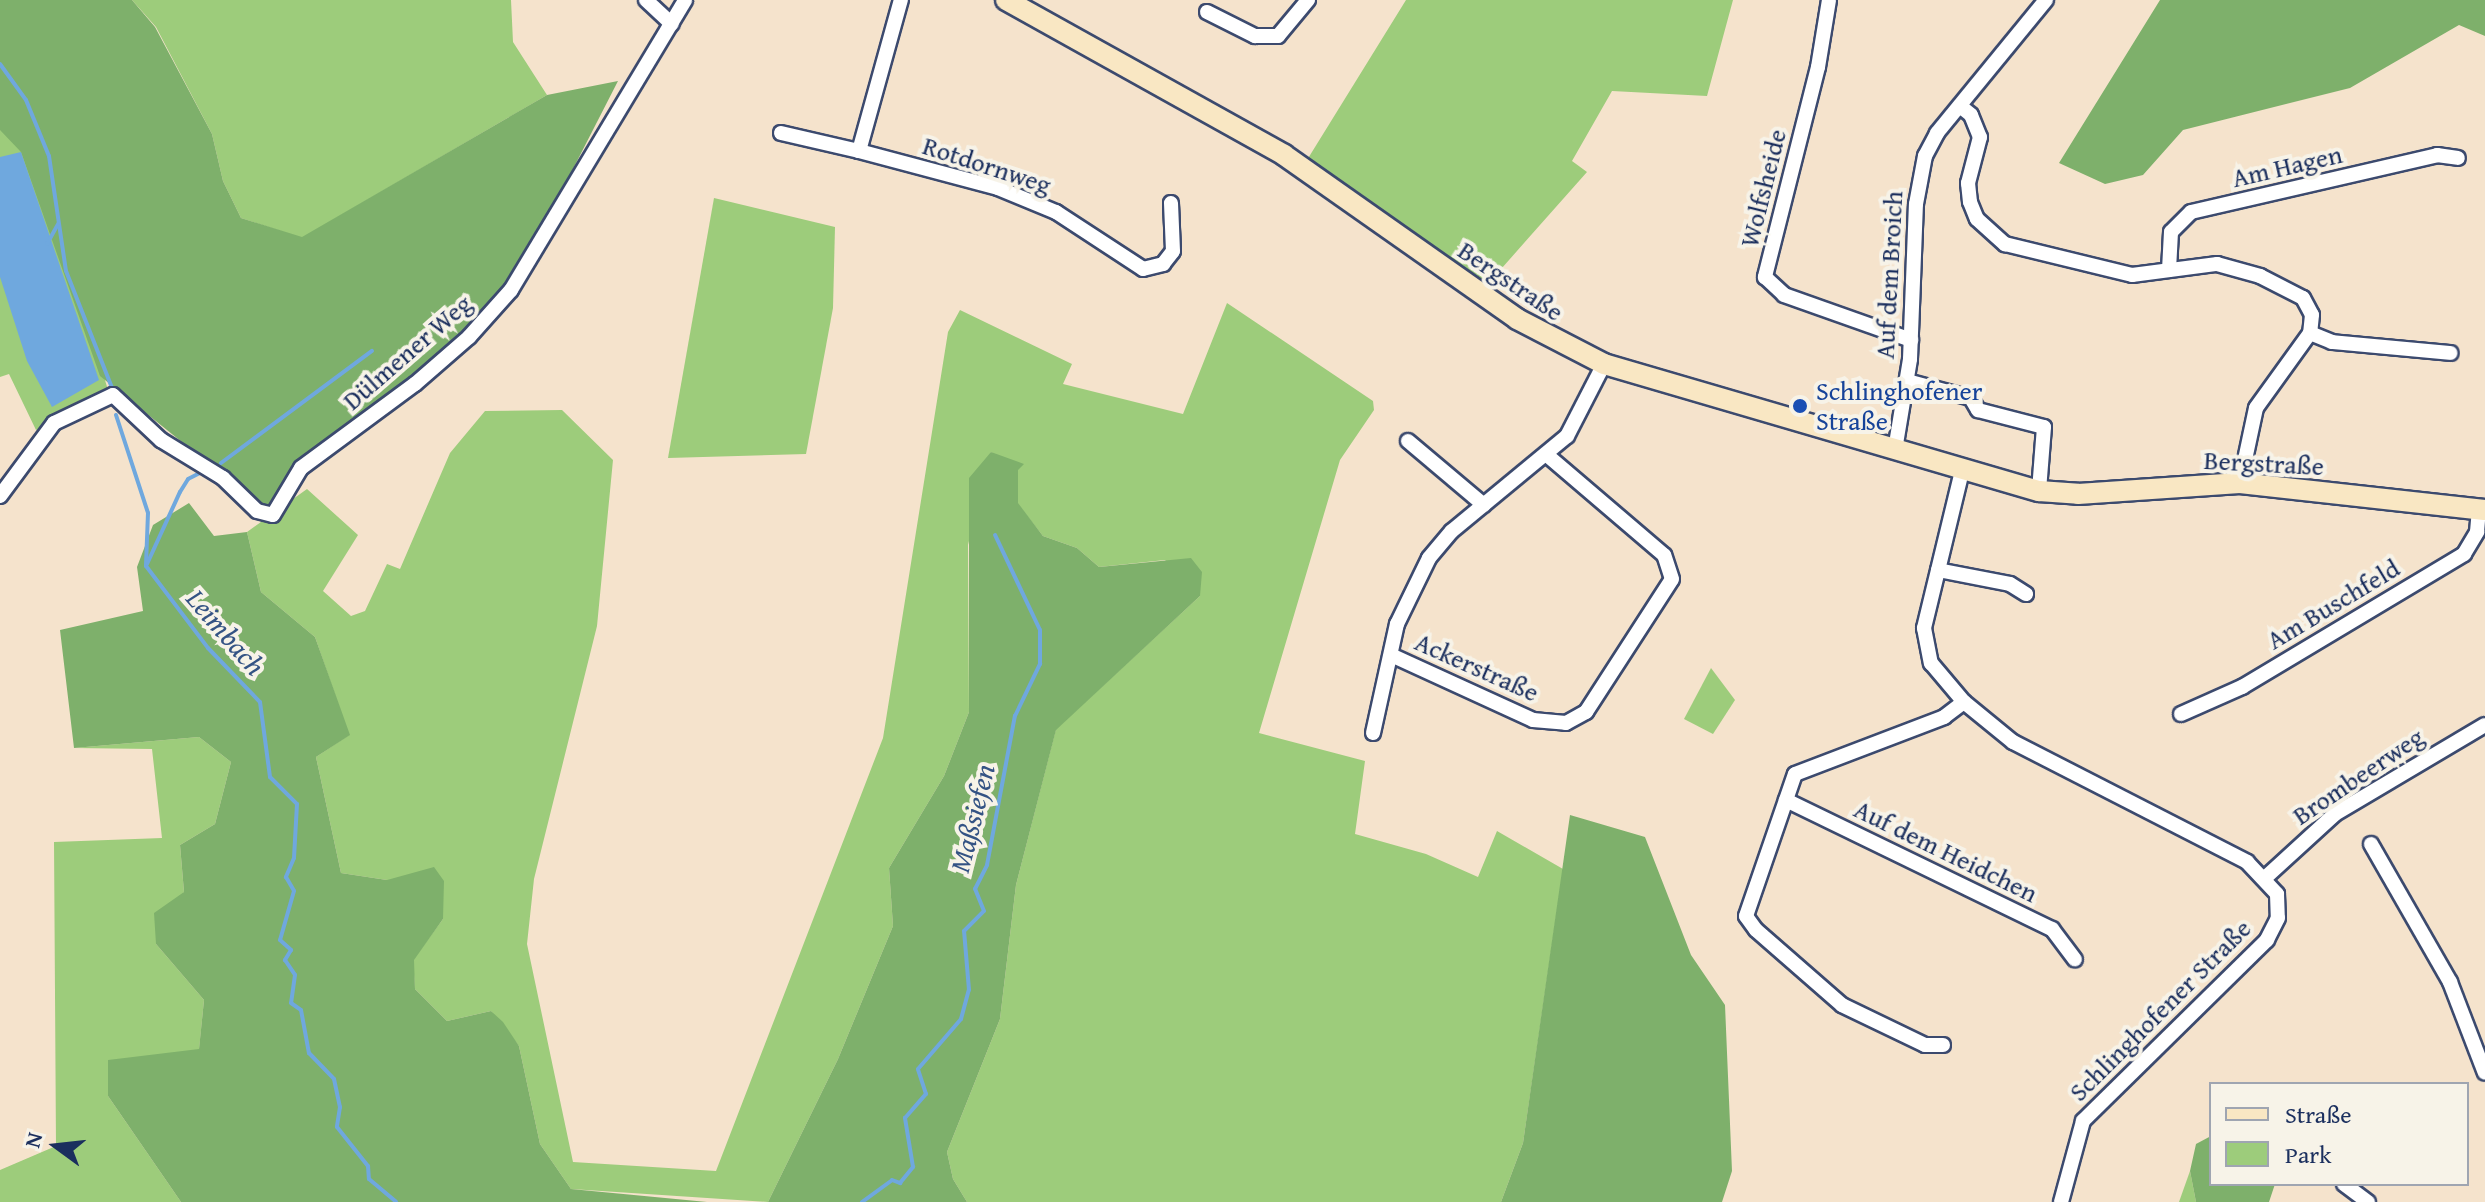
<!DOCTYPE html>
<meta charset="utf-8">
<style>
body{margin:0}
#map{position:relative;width:2485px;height:1202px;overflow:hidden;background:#f5e3cc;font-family:"Gentium Book Plus",serif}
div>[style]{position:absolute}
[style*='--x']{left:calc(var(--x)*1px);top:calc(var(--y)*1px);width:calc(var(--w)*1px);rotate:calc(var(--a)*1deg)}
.green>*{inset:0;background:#9dcc7b}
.forest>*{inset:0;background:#7eb06b}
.water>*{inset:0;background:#6fa8de}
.stream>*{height:4px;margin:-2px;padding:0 2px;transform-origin:2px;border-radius:2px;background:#6fa8de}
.roads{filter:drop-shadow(2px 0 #3c4a6e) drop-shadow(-2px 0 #3c4a6e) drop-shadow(0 2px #3c4a6e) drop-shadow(0 -2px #3c4a6e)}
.street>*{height:14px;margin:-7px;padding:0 7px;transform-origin:7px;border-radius:7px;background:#fff}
.secondary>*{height:20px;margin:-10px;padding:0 10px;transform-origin:10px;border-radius:10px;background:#f9e7c3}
.dots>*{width:22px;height:22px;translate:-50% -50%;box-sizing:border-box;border:4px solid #f7f3e8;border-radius:50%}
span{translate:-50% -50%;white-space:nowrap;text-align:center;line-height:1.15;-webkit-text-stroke:8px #f7f3e8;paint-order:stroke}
.street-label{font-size:26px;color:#1b2f5e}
.transit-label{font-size:26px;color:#164399}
.left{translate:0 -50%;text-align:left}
.water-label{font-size:28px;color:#345384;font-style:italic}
.legend{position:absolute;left:2209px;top:1082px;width:260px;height:104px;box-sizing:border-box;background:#f7f3e8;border:2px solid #9fa5b1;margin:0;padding:10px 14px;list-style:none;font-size:24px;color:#1b2f5e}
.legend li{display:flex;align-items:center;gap:16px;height:40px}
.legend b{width:40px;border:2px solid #9fa5b1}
.north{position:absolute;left:16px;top:1106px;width:80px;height:80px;-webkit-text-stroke:6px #f7f3e8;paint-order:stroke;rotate:285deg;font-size:22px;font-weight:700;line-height:32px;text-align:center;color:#1b2f5e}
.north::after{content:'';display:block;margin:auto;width:28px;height:36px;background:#1b2f5e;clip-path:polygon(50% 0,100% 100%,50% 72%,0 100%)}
</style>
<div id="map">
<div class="green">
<i style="clip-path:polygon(132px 0,511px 0,513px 42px,547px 95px,302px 238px,241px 218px,223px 181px,212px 134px,156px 27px)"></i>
<i style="clip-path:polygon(1406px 0,1733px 0,1707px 96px,1612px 91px,1572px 161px,1587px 172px,1486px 286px,1307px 160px)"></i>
<i style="clip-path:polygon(0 69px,63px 242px,108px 390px,36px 430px,9px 374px,0 377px)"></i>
<i style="clip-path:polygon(714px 198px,835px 227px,833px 308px,806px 454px,668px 458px)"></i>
<i style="clip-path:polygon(1227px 303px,1373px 401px,1374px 410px,1340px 460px,1259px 733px,1365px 761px,1355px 834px,1426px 854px,1478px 877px,1497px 831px,1563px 869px,1523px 1143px,1501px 1202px,967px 1202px,953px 1179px,947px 1152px,1000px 1019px,1016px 885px,1056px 729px,1200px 596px,1165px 560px,1099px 567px,1077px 548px,1043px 536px,1017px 503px,1018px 470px,991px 452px,968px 545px,969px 712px,944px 776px,889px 868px,893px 926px,838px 1059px,768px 1202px,571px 1189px,540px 1144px,519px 1046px,491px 1011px,447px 1021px,415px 989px,413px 960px,443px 919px,387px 880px,341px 873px,316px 757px,349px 735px,315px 637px,261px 592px,247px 532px,307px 489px,358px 535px,323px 591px,351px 616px,365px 611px,387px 564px,400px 569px,450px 453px,485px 411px,562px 410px,613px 460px,597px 626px,534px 879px,527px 944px,573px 1162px,716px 1171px,883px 738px,948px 332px,960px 310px,1072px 364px,1063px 384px,1183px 414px)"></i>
<i style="clip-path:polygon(1711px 668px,1735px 700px,1713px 734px,1684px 719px)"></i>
<i style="clip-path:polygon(199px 737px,231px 762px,215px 824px,180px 845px,184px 892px,156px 944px,204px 1000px,199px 1050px,108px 1061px,108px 1096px,181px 1202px,0 1202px,0 1170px,56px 1146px,54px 842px,162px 838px,152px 749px,74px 748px)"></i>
<i style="clip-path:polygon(2190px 1171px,2196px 1202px,2179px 1202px)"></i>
</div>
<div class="forest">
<i style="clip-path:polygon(0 0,132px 0,155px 27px,212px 134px,223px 181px,241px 218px,302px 237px,547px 95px,618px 81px,511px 290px,312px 461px,279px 509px,257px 511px,224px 476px,100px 376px,21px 152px,0 130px)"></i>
<i style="clip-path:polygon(2160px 0,2485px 0,2485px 36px,2459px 25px,2350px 88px,2183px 130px,2143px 175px,2105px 184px,2059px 163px)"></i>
<i style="clip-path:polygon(991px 452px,1024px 464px,1018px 470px,1018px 503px,1043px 536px,1077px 548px,1099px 567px,1191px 558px,1202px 572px,1200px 596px,1056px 730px,1016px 885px,1000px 1019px,947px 1152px,953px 1179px,967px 1202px,768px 1202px,838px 1059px,893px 926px,889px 868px,944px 776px,969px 712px,969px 478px)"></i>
<i style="clip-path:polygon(189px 503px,214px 536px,247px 532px,261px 592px,315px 637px,350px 735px,316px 757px,341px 873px,387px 880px,434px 867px,444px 881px,443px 919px,414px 960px,415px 989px,447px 1021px,491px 1011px,503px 1022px,519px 1046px,540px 1144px,571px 1189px,707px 1202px,181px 1202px,108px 1096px,108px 1060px,199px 1049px,204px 1000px,156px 944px,154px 913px,184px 892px,180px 845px,215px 824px,231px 762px,199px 737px,74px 748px,60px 630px,143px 611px,137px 567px,153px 525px)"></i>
<i style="clip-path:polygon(1570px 815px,1645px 837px,1691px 955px,1725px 1005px,1732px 1171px,1722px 1202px,1501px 1202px,1523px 1143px)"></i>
<i style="clip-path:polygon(2211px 1136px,2211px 1184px,2275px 1184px,2269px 1202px,2196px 1202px,2190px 1171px,2196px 1144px)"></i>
</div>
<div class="water">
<i style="clip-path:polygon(21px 152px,99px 380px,52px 407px,27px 361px,0 277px,0 157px)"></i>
</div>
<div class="stream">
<i style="--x:0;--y:64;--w:44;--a:54.2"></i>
<i style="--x:26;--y:100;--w:61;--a:67.7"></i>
<i style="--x:49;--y:156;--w:116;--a:81.6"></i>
<i style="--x:66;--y:271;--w:126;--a:68.5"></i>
<i style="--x:47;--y:244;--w:23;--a:-61"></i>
<i style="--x:116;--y:415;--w:103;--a:71.9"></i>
<i style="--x:148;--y:513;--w:53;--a:92.2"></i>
<i style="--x:146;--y:566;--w:103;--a:52.9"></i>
<i style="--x:208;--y:648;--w:75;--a:46.1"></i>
<i style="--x:260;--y:702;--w:76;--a:82.4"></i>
<i style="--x:270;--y:777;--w:38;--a:45"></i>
<i style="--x:297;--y:804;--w:54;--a:93.2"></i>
<i style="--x:294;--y:858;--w:21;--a:113"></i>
<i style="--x:286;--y:877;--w:16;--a:60"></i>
<i style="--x:294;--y:891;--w:51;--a:105.9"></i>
<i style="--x:280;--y:940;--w:15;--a:42"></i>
<i style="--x:291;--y:950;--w:12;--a:121"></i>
<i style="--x:285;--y:960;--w:18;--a:56"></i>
<i style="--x:295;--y:975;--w:28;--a:98"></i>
<i style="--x:291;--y:1003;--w:12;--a:35"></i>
<i style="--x:301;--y:1010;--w:44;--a:79.5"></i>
<i style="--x:309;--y:1053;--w:36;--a:46"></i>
<i style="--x:334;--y:1079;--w:29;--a:78"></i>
<i style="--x:340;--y:1107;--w:20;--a:99"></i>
<i style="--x:337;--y:1127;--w:50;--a:51.5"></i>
<i style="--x:368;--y:1166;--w:13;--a:86"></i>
<i style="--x:369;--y:1179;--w:35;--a:40"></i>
<i style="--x:221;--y:463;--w:188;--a:-36.6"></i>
<i style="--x:147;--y:564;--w:79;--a:-65.4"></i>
<i style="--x:180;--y:492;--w:15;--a:-58"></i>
<i style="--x:188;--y:479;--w:16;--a:-27"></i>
<i style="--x:862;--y:1202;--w:37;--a:-36"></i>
<i style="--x:892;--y:1180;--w:9;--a:21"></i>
<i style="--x:900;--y:1183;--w:21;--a:-51"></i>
<i style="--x:913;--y:1167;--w:50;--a:-99.3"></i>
<i style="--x:905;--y:1118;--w:32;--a:-49"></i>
<i style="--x:926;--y:1094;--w:26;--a:-108"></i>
<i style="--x:918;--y:1069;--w:66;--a:-49.3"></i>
<i style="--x:961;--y:1019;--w:30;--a:-75"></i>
<i style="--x:969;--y:990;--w:59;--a:-94.8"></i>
<i style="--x:964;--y:931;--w:28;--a:-45"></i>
<i style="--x:984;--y:911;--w:24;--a:-112"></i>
<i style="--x:975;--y:889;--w:27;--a:-63"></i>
<i style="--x:987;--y:865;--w:152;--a:-79.4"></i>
<i style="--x:1015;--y:716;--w:58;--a:-64.3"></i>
<i style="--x:1040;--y:664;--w:34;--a:-90"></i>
<i style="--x:1040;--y:630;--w:105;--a:-115.3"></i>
</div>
<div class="roads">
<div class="street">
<i style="--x:646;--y:0;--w:35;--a:43"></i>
<i style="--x:1829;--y:0;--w:68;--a:99.3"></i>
<i style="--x:1818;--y:67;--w:217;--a:104.2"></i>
<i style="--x:1765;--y:277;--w:26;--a:43"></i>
<i style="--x:1784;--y:295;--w:135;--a:19.5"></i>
<i style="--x:1207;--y:12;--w:54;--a:26.6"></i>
<i style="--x:1255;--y:36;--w:23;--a:0"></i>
<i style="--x:1278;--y:36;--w:47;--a:-50.2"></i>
<i style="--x:1960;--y:106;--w:14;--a:39"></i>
<i style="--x:1971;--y:115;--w:24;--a:68"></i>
<i style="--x:1980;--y:137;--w:48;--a:104.6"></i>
<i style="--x:1968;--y:183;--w:19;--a:84"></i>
<i style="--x:1970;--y:202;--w:18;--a:68"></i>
<i style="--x:1977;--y:219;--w:38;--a:42"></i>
<i style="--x:2005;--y:244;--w:131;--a:13.7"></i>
<i style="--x:2132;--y:275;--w:86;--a:-7.4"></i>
<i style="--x:2217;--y:264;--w:45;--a:15.6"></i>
<i style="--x:2260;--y:276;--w:48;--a:27.1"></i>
<i style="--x:2303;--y:298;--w:19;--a:62"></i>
<i style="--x:2312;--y:315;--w:18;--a:96"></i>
<i style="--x:2310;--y:333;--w:92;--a:125.8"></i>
<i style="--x:2256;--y:408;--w:77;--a:102"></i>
<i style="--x:781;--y:133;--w:80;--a:13"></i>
<i style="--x:859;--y:151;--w:157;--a:-74.5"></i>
<i style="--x:859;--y:151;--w:144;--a:14.9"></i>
<i style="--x:998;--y:188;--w:63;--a:22.5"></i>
<i style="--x:1056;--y:212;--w:104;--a:33.2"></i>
<i style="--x:1143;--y:269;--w:21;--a:-14"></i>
<i style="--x:1163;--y:264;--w:16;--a:-52"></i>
<i style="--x:1173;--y:251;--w:48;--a:-92.4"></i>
<i style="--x:2169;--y:270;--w:38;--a:-87"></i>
<i style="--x:2171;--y:232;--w:28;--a:-45"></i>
<i style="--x:2191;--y:212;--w:253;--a:-13"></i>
<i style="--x:2437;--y:155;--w:21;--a:8"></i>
<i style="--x:2310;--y:333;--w:24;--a:22"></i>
<i style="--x:2332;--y:342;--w:119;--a:5.3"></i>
<i style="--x:1907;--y:381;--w:66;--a:14.9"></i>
<i style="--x:1971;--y:398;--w:14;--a:60"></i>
<i style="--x:1978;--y:410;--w:68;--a:14.4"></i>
<i style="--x:2044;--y:427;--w:64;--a:94.5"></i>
<i style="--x:1408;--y:441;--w:99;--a:40.1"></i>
<i style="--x:1895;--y:450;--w:92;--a:-80.6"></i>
<i style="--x:1910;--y:359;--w:155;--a:-87.8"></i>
<i style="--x:1916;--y:204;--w:49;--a:-79.4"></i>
<i style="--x:1925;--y:156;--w:26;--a:-62"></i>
<i style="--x:1937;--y:133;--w:172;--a:-50.7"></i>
<i style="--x:1962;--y:471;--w:162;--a:103.6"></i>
<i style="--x:1924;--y:628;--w:36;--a:79"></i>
<i style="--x:1931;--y:663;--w:51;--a:49.8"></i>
<i style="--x:1964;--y:702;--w:63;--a:39.2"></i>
<i style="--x:2013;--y:742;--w:263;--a:27.1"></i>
<i style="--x:2247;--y:862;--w:44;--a:46.8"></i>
<i style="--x:2277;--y:894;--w:24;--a:88"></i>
<i style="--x:2278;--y:918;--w:25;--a:117"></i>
<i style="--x:2267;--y:940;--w:258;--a:135.5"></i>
<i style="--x:2083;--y:1121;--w:84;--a:105.2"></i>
<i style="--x:0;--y:496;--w:91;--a:-53.5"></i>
<i style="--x:54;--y:423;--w:65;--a:-25.4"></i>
<i style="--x:113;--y:395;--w:66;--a:43.2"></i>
<i style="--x:161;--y:440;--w:73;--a:31.5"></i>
<i style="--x:223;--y:478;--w:47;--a:44.1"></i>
<i style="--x:257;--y:511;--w:16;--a:14"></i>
<i style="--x:273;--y:515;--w:55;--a:-59.2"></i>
<i style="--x:301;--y:468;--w:142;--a:-36.4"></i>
<i style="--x:415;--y:384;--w:72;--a:-41"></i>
<i style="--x:469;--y:337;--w:63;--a:-48.2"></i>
<i style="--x:511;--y:290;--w:338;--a:-59"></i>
<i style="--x:1938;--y:570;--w:73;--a:11"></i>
<i style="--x:2010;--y:584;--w:19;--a:32"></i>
<i style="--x:1391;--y:655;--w:156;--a:24.6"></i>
<i style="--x:1533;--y:720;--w:33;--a:5"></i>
<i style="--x:1566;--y:723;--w:23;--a:-29"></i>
<i style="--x:1586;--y:712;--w:158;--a:-57.1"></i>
<i style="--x:1672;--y:579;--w:25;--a:-108"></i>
<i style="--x:1664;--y:555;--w:154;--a:-139.5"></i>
<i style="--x:2181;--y:714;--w:67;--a:-23.9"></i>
<i style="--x:2242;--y:687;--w:259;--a:-30.9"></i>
<i style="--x:2464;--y:554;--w:26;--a:-59"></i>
<i style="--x:2477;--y:532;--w:23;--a:-85"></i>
<i style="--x:1373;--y:733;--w:112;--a:-77.6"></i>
<i style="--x:1397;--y:624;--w:73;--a:-64.1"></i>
<i style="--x:1429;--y:558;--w:35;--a:-50"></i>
<i style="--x:1452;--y:531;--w:149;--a:-39.6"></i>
<i style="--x:1567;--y:436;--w:81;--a:-62.8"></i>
<i style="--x:1786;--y:800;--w:296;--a:25.9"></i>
<i style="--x:2052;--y:929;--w:38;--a:53"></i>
<i style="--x:2371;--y:844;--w:159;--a:60.2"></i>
<i style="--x:2450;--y:982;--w:97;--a:69"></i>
<i style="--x:2266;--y:877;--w:93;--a:-42.4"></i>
<i style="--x:2335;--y:814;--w:174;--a:-30.7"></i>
<i style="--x:1943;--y:1045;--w:18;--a:180"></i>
<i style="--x:1925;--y:1045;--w:92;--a:-154.3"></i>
<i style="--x:1842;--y:1005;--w:114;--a:-138.9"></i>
<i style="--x:1756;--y:930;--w:17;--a:-126"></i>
<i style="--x:1746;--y:916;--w:150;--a:-71"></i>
<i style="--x:1795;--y:774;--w:160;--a:-20.9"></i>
<i style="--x:1944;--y:717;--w:25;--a:-37"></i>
<i style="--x:2344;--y:1184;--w:30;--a:37"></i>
</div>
<div class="secondary">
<i style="--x:1006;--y:0;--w:318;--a:29.1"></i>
<i style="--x:1284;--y:155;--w:285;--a:35.1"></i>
<i style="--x:1517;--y:319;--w:98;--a:27.3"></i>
<i style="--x:1604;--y:364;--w:453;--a:16.3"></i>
<i style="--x:2039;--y:491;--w:39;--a:4"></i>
<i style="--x:2078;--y:494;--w:162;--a:-3.9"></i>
<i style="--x:2240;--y:483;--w:246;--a:6.3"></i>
</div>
</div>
<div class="dots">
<i style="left:1800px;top:406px;background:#1a4fb4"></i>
</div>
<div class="street-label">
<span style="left:987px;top:165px;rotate:18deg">Rotdornweg</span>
<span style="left:2287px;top:166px;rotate:-13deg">Am Hagen</span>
<span style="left:1763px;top:188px;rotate:-76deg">Wolfsheide</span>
<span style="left:1889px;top:275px;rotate:-87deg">Auf dem Broich</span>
<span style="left:1511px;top:281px;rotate:34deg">Bergstraße</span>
<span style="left:407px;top:352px;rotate:-41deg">Dülmener Weg</span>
<span style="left:2264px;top:463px;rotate:3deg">Bergstraße</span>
<span style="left:2333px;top:604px;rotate:-31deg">Am Buschfeld</span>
<span style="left:1477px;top:667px;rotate:24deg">Ackerstraße</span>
<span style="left:2358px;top:776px;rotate:-34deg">Brombeerweg</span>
<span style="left:1946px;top:851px;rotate:26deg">Auf dem Heidchen</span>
<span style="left:2160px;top:1010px;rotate:-45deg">Schlinghofener Straße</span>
</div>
<div class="transit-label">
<span class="left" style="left:1816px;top:406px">Schlinghofener<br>Straße</span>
</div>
<div class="water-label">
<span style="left:226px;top:632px;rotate:49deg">Leimbach</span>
<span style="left:972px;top:818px;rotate:-76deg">Maßsiefen</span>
</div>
<ul class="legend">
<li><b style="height:10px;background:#f9e7c3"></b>Straße</li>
<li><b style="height:22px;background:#9dcc7b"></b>Park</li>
</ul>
<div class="north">N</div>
</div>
